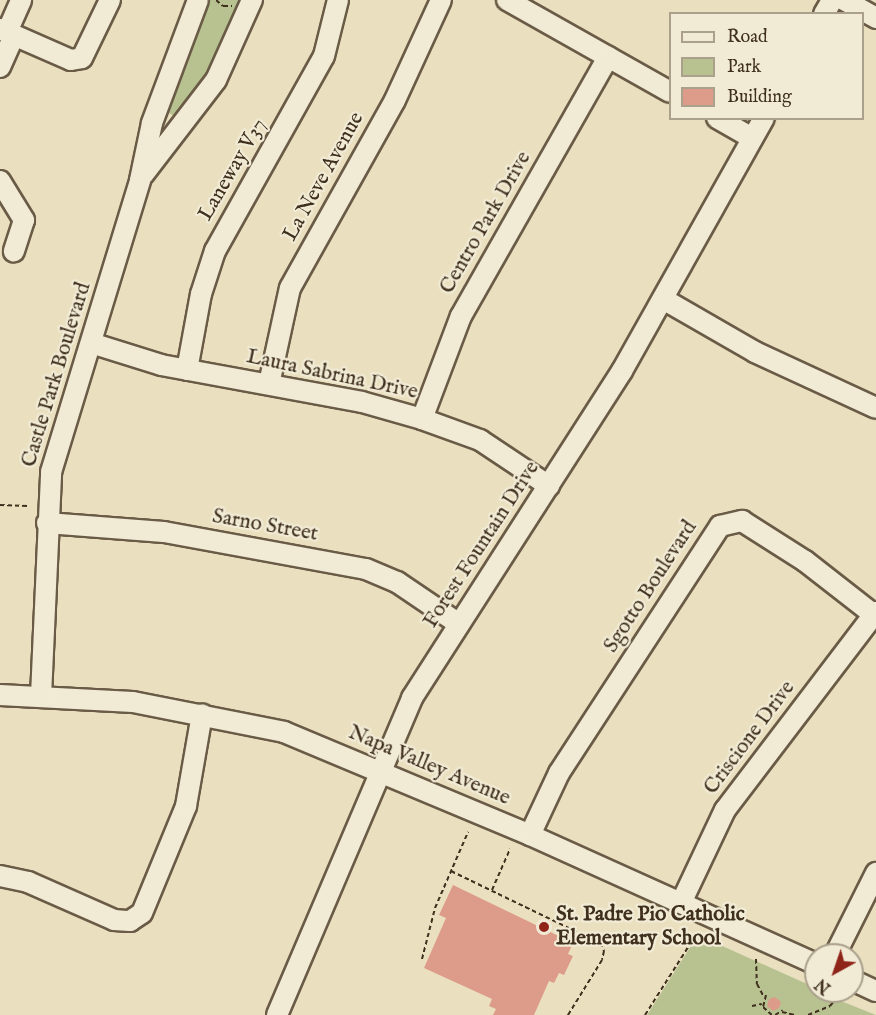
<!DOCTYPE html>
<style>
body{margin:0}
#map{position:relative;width:876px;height:1015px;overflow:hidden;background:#eae0c0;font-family:"IM FELL English",serif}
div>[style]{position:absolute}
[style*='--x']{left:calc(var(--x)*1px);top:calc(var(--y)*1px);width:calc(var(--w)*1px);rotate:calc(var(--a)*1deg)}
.green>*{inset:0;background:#b8c291}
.building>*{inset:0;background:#dd9b89}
.path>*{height:2px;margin-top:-1px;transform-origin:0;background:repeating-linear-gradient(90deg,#3f2f1d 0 4.5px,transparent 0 7.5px)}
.roads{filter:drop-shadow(2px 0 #6a5b46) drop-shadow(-2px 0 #6a5b46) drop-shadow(0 2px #6a5b46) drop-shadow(0 -2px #6a5b46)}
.minor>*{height:20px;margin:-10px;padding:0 10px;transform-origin:10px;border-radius:10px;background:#f1ebd6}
.dots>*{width:16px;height:16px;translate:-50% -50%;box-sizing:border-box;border:3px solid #f1ebd6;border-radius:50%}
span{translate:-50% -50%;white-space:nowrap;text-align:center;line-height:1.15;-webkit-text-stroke:4.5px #f1ebd6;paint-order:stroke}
.street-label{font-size:21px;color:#3f2f1d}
.poi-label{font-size:21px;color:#3f2f1d;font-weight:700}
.left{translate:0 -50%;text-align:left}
.legend{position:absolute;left:669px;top:12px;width:195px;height:108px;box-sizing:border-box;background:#f1ebd6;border:2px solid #aaa08c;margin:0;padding:8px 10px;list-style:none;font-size:18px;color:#3f2f1d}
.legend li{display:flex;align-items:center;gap:12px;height:30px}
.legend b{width:30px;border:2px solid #aaa08c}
.north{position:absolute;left:804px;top:943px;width:60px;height:60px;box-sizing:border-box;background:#f1ebd6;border:2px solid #aaa08c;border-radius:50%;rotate:220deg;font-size:16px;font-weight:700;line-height:24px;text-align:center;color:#3f2f1d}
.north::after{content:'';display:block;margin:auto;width:21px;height:27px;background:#8f2418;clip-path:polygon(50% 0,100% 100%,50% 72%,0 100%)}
</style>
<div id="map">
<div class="green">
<i style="clip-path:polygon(206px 0,241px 0,234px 23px,195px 97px,178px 118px,167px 112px)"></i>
<i style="clip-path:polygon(698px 935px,816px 988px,816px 991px,876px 1015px,647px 1015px)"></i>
</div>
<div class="building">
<i style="clip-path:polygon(453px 885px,573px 943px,568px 954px,573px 956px,564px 975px,559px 973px,554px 983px,549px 981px,534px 1015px,493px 1015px,496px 1009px,489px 1006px,492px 999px,424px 968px,446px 918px,439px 915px)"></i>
<i style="clip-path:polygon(775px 997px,781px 1002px,779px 1008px,773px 1011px,767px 1006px,769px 999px)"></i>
</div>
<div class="path">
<i style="--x:216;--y:0;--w:9;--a:41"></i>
<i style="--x:223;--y:6;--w:9;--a:0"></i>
<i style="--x:0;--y:505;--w:28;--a:2"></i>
<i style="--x:451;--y:871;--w:165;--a:25.8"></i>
<i style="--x:600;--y:943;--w:9;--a:63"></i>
<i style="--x:604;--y:951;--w:9;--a:103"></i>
<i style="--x:602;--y:960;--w:65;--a:121.7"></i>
<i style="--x:492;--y:890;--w:45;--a:-66.3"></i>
<i style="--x:422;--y:959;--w:53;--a:-75.7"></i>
<i style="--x:435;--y:908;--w:83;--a:-66.5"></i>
<i style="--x:756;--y:959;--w:25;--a:88"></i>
<i style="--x:757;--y:984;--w:15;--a:62"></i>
<i style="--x:766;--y:995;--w:12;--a:104"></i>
<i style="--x:763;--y:1007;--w:12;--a:42"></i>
<i style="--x:752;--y:1006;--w:10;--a:-11"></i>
<i style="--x:782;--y:1012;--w:13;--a:13"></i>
<i style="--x:645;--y:1015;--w:97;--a:-57.6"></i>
<i style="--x:775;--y:1015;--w:9;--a:-32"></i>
<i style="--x:808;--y:1015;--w:24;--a:-22"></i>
<i style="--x:830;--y:1006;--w:13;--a:-51"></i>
</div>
<div class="roads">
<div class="minor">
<i style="--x:507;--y:0;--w:187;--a:29.4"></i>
<i style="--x:844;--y:0;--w:37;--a:29"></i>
<i style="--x:824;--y:14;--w:16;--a:-60"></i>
<i style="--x:0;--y:29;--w:77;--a:23.6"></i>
<i style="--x:71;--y:60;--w:11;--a:-10"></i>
<i style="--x:82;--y:58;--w:64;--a:-64.2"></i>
<i style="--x:7;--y:32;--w:35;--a:-66"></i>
<i style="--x:0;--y:67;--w:35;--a:-66"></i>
<i style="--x:717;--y:118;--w:40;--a:29.7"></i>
<i style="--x:143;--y:175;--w:120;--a:-52.5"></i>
<i style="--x:216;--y:80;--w:88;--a:-65.8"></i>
<i style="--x:0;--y:181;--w:46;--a:58.4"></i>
<i style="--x:24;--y:220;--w:33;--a:108"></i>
<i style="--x:663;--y:299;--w:106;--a:29.9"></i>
<i style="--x:755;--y:352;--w:133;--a:24.8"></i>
<i style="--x:91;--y:343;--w:73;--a:17.4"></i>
<i style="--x:161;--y:365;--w:204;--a:10.4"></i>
<i style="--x:362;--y:402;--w:62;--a:15.8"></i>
<i style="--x:422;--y:419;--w:62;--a:19.9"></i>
<i style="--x:480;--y:440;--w:83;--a:33.7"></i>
<i style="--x:187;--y:370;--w:77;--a:-79.6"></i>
<i style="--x:201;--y:294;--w:45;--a:-72"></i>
<i style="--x:215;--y:251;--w:223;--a:-60.8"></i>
<i style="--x:324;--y:56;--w:58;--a:-76"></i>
<i style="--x:269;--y:384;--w:98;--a:-77.7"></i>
<i style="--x:290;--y:288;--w:215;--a:-60.8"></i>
<i style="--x:395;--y:100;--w:110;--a:-65.3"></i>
<i style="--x:422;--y:419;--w:110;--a:-69.3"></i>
<i style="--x:461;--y:316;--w:298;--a:-60.4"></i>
<i style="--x:47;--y:523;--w:117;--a:4.4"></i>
<i style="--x:164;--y:532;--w:205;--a:10.4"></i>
<i style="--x:366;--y:569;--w:34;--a:23"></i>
<i style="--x:397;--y:582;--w:75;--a:34.1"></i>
<i style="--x:0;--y:695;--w:133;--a:3"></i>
<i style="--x:133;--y:702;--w:154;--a:11.2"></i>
<i style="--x:284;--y:732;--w:267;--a:22.7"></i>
<i style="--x:530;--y:835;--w:314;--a:24.3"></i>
<i style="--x:41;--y:696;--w:224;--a:-87.4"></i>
<i style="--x:51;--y:472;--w:305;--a:-73"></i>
<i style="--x:140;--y:180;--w:58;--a:-78.1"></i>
<i style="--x:152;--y:123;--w:131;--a:-69.5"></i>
<i style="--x:530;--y:835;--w:68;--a:-64.9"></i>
<i style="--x:559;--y:773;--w:295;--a:-56.9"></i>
<i style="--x:720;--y:526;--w:23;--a:-13"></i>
<i style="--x:742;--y:521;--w:75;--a:32.4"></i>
<i style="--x:805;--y:561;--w:88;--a:38"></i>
<i style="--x:0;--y:876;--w:29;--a:12"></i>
<i style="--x:28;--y:882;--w:94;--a:23.8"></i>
<i style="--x:114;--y:920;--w:16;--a:4"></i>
<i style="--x:130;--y:921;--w:14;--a:-34"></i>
<i style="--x:142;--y:913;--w:116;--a:-67.6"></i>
<i style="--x:186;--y:806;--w:93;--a:-80.1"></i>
<i style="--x:681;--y:903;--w:103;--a:-64.7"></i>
<i style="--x:725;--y:810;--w:249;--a:-52.7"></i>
<i style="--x:835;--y:955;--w:92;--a:-63.4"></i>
<i style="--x:852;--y:980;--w:26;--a:25"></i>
<i style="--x:277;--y:1015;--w:345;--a:-66.9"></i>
<i style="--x:412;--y:698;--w:389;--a:-57.3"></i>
<i style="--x:622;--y:371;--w:290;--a:-60.7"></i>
</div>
</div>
<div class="dots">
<i style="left:544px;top:927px;background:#8f2418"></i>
</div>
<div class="street-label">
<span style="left:233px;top:170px;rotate:-60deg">Laneway V37</span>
<span style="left:324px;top:177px;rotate:-61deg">La Neve Avenue</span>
<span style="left:486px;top:223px;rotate:-60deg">Centro Park Drive</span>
<span style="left:57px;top:375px;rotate:-73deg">Castle Park Boulevard</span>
<span style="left:332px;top:375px;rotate:12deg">Laura Sabrina Drive</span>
<span style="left:265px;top:526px;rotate:10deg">Sarno Street</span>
<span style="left:482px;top:545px;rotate:-57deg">Forest Fountain Drive</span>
<span style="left:651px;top:587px;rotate:-57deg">Sgotto Boulevard</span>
<span style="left:750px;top:738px;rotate:-53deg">Criscione Drive</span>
<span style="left:429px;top:766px;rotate:23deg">Napa Valley Avenue</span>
</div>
<div class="poi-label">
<span class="left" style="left:556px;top:927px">St. Padre Pio Catholic<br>Elementary School</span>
</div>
<ul class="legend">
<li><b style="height:8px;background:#f1ebd6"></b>Road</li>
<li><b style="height:16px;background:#b8c291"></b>Park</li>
<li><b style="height:16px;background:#dd9b89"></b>Building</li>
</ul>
<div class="north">N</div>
</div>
